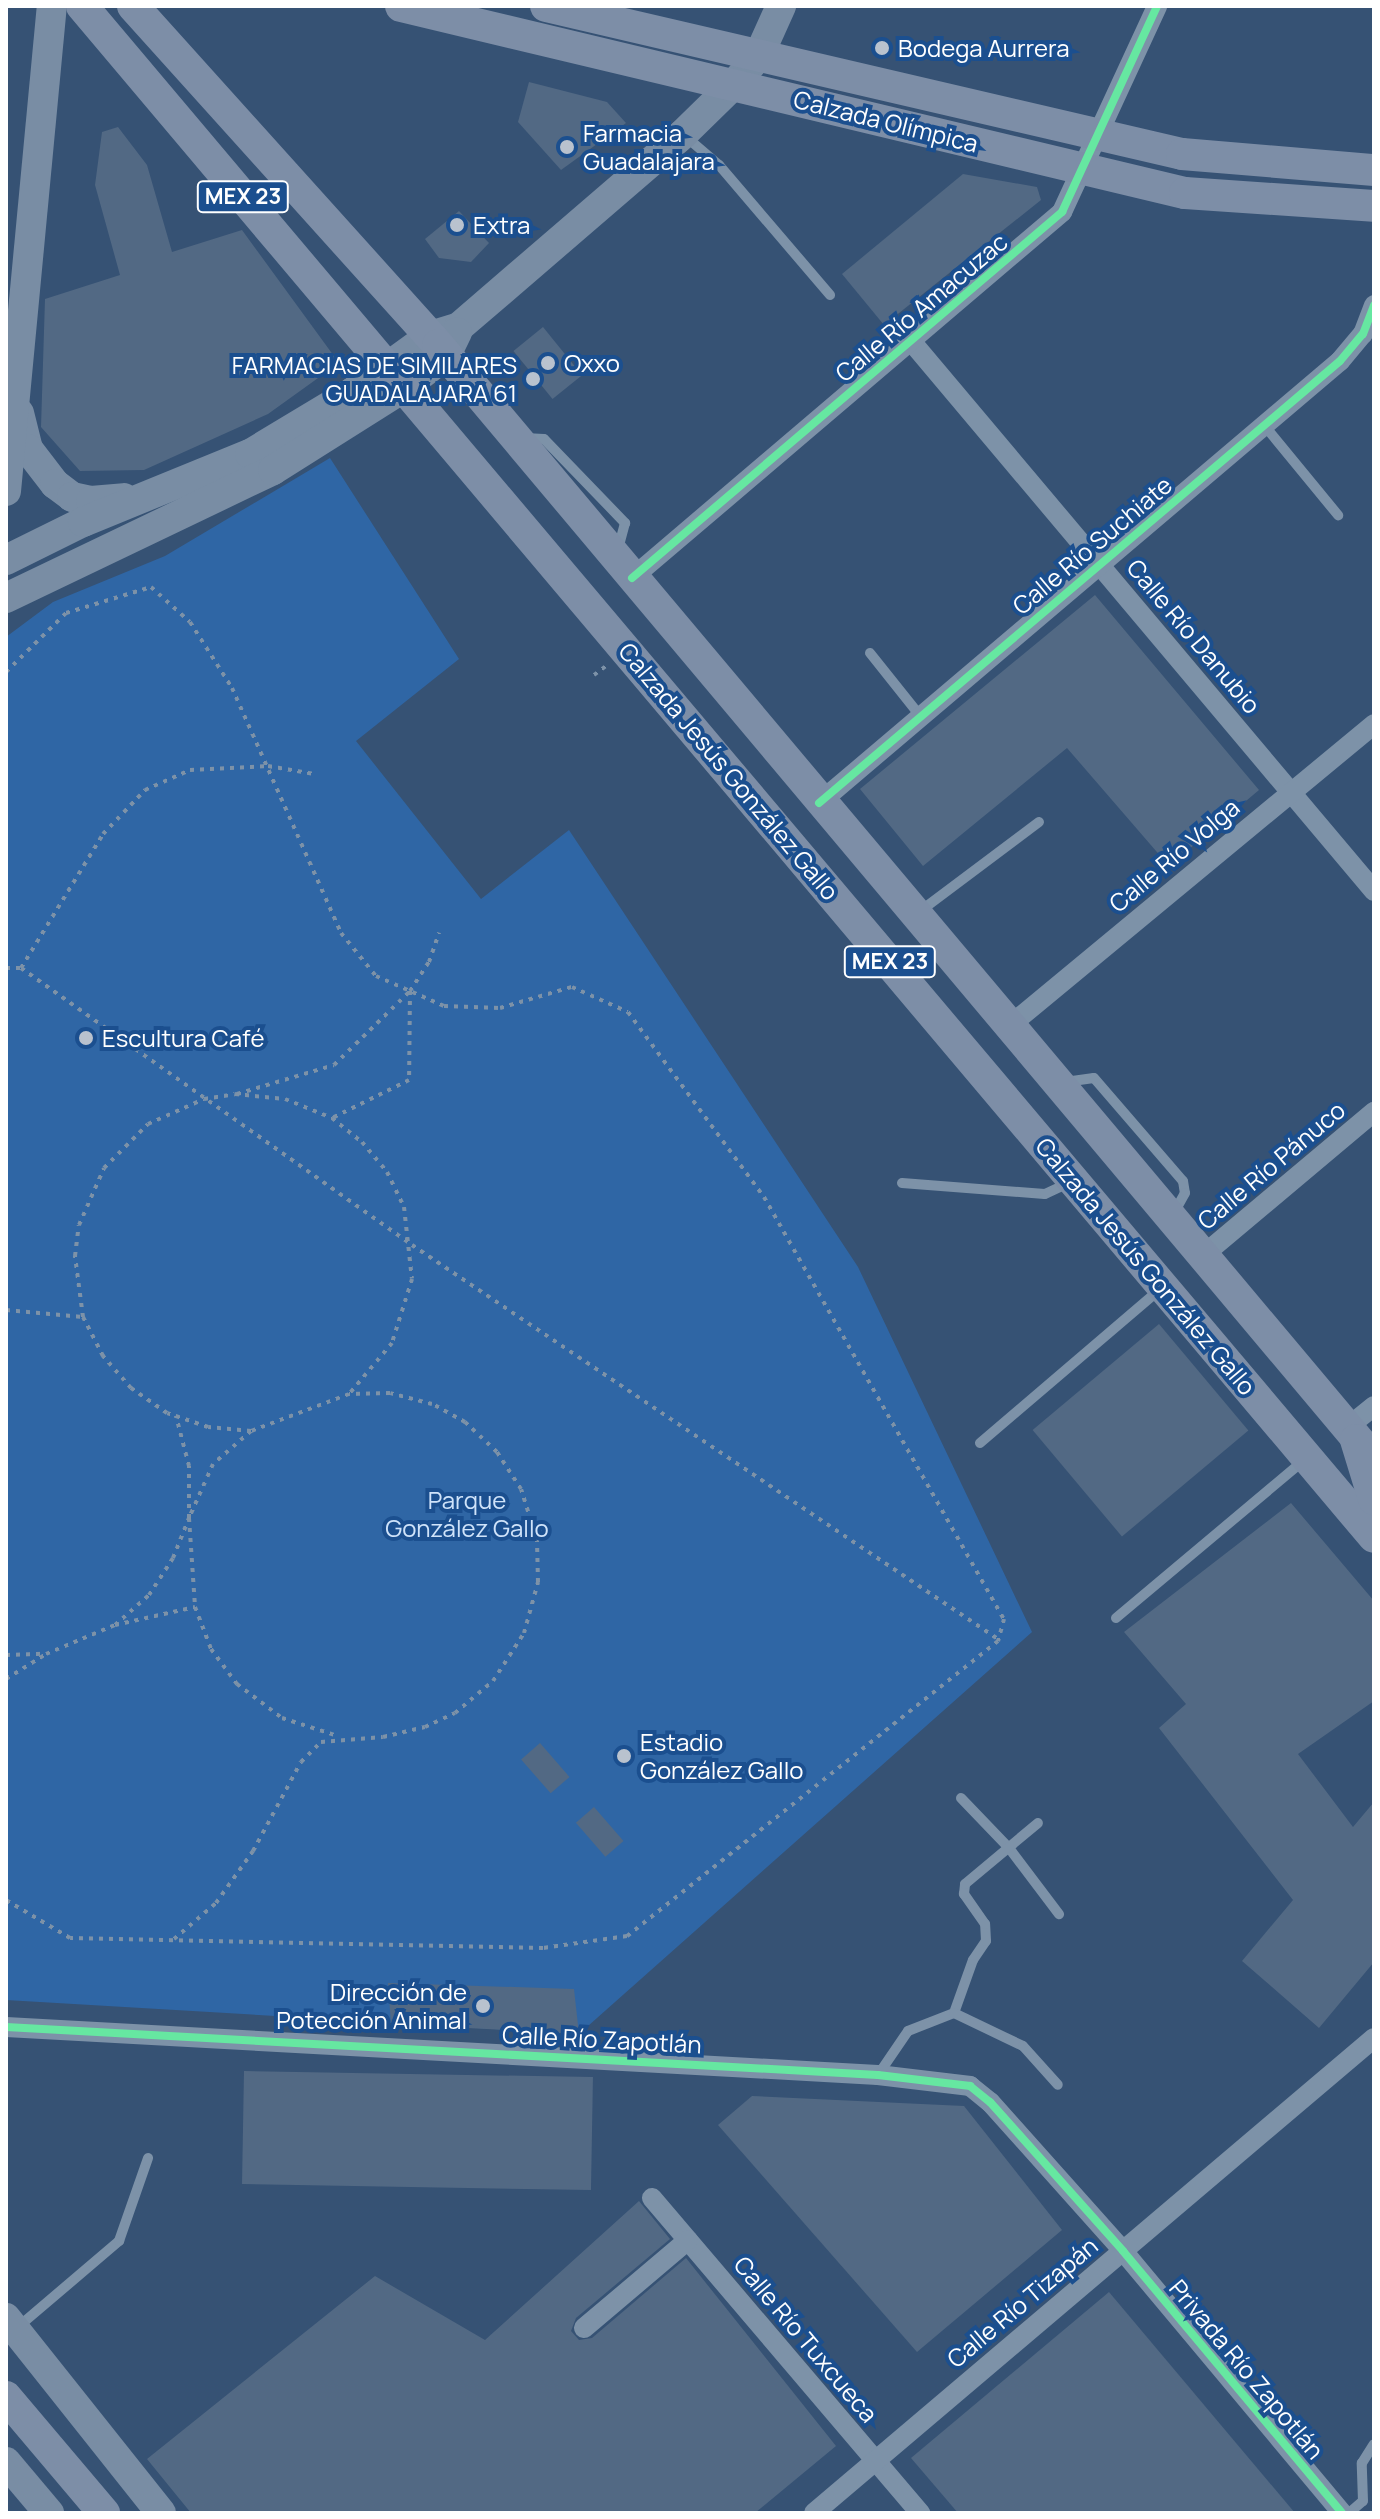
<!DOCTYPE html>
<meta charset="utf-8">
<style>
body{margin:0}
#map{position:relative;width:1380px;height:2519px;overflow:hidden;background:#365274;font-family:Manrope,sans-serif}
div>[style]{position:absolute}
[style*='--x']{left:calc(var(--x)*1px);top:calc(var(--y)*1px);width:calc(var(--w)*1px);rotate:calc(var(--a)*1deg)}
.green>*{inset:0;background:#2f66a5}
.building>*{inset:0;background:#526984;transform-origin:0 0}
.path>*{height:4px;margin-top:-2px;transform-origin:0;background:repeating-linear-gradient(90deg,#7d92a8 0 4px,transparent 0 10px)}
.lane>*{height:10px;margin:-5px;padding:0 5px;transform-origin:5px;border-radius:5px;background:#7d92a8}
.street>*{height:20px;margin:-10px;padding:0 10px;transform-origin:10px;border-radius:10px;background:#7d92a8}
.secondary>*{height:30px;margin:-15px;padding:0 15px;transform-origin:15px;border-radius:15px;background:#798da4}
.primary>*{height:32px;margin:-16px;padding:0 16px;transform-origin:16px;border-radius:16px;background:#7d8ea7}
.cycleway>*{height:8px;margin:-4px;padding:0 4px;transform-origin:4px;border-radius:4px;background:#66e7a1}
.dots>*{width:22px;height:22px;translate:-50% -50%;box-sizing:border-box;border:4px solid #1b4f8f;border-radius:50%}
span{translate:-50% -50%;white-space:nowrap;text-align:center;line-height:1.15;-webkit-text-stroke:8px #1b4f8f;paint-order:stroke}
.shield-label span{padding:2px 6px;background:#1b4f8f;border:2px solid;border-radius:6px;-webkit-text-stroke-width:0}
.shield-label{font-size:22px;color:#fff;font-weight:700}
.poi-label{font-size:24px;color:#fff}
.left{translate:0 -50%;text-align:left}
.right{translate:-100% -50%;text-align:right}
.street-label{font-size:24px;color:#fff}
.park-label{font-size:24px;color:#cfe3fa}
.frame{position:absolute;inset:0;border:8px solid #fff;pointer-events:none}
</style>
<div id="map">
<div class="green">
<i style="clip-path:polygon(330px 458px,459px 659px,356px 741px,481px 899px,569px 830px,858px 1267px,1032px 1632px,579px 2034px,6px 2000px,6px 637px,53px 602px,165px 556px)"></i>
</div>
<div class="building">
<i style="clip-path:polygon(529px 82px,607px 102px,626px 123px,561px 170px,518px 122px)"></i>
<i style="clip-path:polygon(118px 127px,147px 165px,172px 252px,242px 230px,339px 363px,268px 414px,144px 470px,80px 471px,41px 427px,45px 299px,120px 275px,95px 185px,102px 132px)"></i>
<i style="clip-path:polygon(963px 174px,1037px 187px,1041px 200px,884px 325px,842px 274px)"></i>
<i style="clip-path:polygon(459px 211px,489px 243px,471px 262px,439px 258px,425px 239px)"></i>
<i style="left:543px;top:327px;width:62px;height:38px;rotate:51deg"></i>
<i style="clip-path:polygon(1095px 595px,1259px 790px,1169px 866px,1067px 748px,923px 866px,860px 789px)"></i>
<i style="left:1159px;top:1324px;width:139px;height:165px;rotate:50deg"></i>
<i style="clip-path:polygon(1291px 1503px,1374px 1601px,1374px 1701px,1298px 1754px,1353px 1827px,1374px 1802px,1374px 1962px,1319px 2028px,1242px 1961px,1293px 1900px,1159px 1728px,1186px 1704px,1124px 1632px)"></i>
<i style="left:540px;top:1743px;width:45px;height:25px;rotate:49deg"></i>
<i style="left:594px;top:1807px;width:45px;height:24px;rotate:49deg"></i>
<i style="clip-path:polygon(388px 1983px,574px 1989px,579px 2034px,391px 2024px)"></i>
<i style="left:244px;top:2071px;width:349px;height:113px;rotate:1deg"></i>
<i style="clip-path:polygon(752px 2096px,964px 2106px,1062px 2230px,917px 2352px,718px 2125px)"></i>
<i style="clip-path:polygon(639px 2201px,670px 2239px,576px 2318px,571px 2331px,579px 2340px,592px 2338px,686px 2258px,836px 2446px,755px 2513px,191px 2513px,147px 2459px,375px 2276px,485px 2340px)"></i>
<i style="clip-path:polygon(1109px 2292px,1295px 2513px,958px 2513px,911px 2458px)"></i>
</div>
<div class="path">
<i style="--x:6;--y:672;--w:84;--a:-44.5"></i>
<i style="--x:66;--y:613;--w:89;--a:-17"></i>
<i style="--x:151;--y:587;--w:52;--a:41.9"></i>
<i style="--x:190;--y:622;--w:78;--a:57.5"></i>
<i style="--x:232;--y:688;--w:268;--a:66"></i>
<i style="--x:341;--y:933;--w:55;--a:50.9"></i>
<i style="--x:376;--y:976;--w:74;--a:23.8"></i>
<i style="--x:444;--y:1006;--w:56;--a:2"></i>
<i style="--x:500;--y:1008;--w:75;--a:-16.3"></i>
<i style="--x:572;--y:987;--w:61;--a:24.1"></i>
<i style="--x:628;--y:1012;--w:230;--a:53.7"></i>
<i style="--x:764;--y:1197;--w:485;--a:60.4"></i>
<i style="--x:1004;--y:1619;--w:23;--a:105"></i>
<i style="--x:998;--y:1641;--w:474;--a:141.5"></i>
<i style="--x:627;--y:1936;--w:85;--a:171.9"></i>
<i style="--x:543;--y:1948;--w:473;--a:-178.8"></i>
<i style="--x:70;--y:1938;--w:74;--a:-149.3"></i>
<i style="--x:594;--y:675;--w:15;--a:-37"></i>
<i style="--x:6;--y:968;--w:15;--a:0"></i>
<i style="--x:21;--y:968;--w:157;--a:-58.5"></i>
<i style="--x:103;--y:834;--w:61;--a:-46.3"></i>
<i style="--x:145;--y:790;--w:49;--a:-24"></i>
<i style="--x:190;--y:770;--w:78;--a:-2.9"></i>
<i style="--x:268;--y:766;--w:47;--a:9.9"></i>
<i style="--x:21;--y:968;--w:479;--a:35.3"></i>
<i style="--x:412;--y:1245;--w:706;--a:33.92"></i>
<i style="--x:410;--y:991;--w:35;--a:-57"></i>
<i style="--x:429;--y:962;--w:31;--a:-71"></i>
<i style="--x:237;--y:1094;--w:101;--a:-16.6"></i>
<i style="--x:334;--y:1065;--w:106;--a:-44.2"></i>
<i style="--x:410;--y:991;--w:89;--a:90.6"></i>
<i style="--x:409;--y:1080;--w:86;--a:153.7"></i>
<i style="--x:6;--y:1310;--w:77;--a:5.2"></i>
<i style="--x:251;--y:1431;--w:50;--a:139"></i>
<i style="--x:213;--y:1464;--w:59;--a:114"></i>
<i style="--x:189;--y:1518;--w:89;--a:86.1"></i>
<i style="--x:195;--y:1607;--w:45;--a:69.1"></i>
<i style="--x:211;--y:1649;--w:44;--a:53.4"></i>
<i style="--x:237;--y:1684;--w:56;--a:37.1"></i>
<i style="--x:282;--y:1718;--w:59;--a:17.8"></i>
<i style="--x:115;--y:1625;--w:45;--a:-41.4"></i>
<i style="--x:149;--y:1595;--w:44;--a:-57"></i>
<i style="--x:173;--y:1558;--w:43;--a:-68.2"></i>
<i style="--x:189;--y:1518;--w:52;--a:-90"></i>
<i style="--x:189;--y:1466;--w:52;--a:-104.6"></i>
<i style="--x:6;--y:1655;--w:38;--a:-2"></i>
<i style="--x:6;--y:1679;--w:47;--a:-32"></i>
<i style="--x:46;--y:1654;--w:75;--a:-22.8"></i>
<i style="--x:115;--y:1625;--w:82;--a:-12.7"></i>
<i style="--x:174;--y:1939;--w:55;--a:-40.6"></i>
<i style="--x:216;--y:1903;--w:64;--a:-54.6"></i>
<i style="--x:253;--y:1851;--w:101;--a:-61.7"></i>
<i style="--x:301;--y:1762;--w:28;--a:-45"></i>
<i style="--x:321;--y:1742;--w:62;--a:-4.6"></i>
<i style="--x:383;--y:1737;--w:43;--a:-13.4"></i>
<i style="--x:425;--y:1727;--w:33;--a:-25"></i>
<i style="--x:455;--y:1713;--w:50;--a:-40.1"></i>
<i style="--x:493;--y:1681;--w:57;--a:-57.1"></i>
<i style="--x:524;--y:1633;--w:53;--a:-74.6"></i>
<i style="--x:538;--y:1582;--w:42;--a:-91.4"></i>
<i style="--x:537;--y:1540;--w:53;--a:-107.4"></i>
<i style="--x:521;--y:1489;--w:44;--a:-123"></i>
<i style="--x:497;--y:1452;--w:44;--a:-136.8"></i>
<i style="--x:465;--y:1422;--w:38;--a:-151"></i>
<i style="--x:432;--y:1404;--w:43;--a:-165.3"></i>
<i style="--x:390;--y:1393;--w:41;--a:178.6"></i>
<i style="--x:349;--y:1394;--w:105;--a:159.3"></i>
<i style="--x:251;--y:1431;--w:43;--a:-174.7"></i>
<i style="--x:208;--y:1427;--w:43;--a:-161.1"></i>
<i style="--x:167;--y:1413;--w:44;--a:-145.2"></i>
<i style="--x:131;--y:1388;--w:43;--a:-131.2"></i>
<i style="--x:103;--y:1356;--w:44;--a:-117.1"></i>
<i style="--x:83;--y:1317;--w:62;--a:-97.5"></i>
<i style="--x:75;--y:1256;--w:31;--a:-83"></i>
<i style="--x:79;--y:1225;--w:62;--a:-66.3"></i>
<i style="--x:104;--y:1168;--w:62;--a:-45"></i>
<i style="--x:148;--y:1124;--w:61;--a:-24.1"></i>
<i style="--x:204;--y:1099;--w:31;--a:-9"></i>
<i style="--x:235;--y:1094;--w:50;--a:5.7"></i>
<i style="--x:285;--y:1099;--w:51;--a:22"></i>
<i style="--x:332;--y:1118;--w:38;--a:39"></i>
<i style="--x:362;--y:1142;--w:39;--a:50"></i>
<i style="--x:387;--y:1172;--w:39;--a:64"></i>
<i style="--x:404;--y:1207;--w:72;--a:83.7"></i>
<i style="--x:412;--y:1279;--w:67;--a:107.4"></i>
<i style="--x:392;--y:1343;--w:67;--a:130.1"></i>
</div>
<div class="lane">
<i style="--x:685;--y:136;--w:45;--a:40.5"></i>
<i style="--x:719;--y:165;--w:171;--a:49.5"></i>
<i style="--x:1264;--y:425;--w:117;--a:50.6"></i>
<i style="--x:524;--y:438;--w:20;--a:3"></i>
<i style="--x:544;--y:439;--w:117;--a:46"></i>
<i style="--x:625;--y:523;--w:30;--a:105"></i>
<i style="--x:870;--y:653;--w:82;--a:51.4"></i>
<i style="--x:919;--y:912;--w:150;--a:-36.9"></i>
<i style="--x:1065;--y:1082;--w:29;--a:-8"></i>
<i style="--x:1094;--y:1078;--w:136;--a:49.2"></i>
<i style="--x:1183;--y:1181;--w:12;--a:81"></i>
<i style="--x:1185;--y:1193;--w:25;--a:119"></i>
<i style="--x:902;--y:1183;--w:143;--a:4.4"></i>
<i style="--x:1045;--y:1194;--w:26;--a:-25"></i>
<i style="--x:980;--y:1443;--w:235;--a:-40.5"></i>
<i style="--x:1116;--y:1618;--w:244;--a:-40"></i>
<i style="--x:961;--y:1798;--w:69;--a:46.2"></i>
<i style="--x:1009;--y:1848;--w:83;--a:52.9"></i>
<i style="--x:954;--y:2013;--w:56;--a:-70.3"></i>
<i style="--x:973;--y:1960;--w:23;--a:-56"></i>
<i style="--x:986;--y:1941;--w:17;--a:-93"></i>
<i style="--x:985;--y:1924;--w:37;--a:-125"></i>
<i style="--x:964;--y:1894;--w:10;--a:-84"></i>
<i style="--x:965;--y:1884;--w:95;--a:-39.9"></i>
<i style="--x:878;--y:2075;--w:53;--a:-55.7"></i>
<i style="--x:908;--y:2031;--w:49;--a:-21.4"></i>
<i style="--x:954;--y:2013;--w:76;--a:25.6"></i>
<i style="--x:1023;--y:2046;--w:52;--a:48.1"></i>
<i style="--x:18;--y:2327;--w:133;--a:-40.4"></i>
<i style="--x:119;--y:2241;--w:88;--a:-70.7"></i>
<i style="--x:1349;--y:2513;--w:18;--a:-41"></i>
<i style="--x:1363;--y:2501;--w:38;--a:-92"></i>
<i style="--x:1362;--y:2463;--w:22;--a:-58"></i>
</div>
<div class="street">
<i style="--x:911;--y:341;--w:719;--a:49.91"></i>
<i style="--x:632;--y:578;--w:565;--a:-40.4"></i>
<i style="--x:1062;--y:212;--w:227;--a:-65.2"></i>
<i style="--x:819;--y:803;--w:683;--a:-40.31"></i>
<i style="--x:1340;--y:361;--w:35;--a:-50"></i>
<i style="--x:1363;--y:334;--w:31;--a:-69"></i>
<i style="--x:1008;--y:1027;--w:475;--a:-39.6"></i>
<i style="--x:1201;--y:1257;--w:226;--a:-40"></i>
<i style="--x:1348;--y:1427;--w:33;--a:-39"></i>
<i style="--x:6;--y:2027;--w:873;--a:3.15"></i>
<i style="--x:878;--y:2075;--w:93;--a:6.8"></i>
<i style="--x:970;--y:2086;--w:26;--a:39"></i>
<i style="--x:990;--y:2102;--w:200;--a:48.2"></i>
<i style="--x:1123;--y:2251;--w:341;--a:50.1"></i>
<i style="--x:652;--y:2198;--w:414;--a:49.6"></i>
<i style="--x:584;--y:2328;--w:136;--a:-40.2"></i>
<i style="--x:814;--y:2513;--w:734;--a:-40.31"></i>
</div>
<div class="secondary">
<i style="--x:19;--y:413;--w:37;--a:76"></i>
<i style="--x:28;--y:449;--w:44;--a:52.4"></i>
<i style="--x:55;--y:484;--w:21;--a:37"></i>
<i style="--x:72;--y:497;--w:19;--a:12"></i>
<i style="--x:91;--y:501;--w:33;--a:-5"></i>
<i style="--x:6;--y:491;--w:487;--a:-84.6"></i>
<i style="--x:6;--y:560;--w:86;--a:-26.3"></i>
<i style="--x:83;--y:522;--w:180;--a:-22.2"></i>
<i style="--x:250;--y:454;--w:120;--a:-31"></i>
<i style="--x:353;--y:392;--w:95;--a:-36"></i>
<i style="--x:430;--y:336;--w:30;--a:-17"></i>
<i style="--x:459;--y:327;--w:296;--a:-40.7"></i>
<i style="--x:683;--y:134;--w:73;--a:-44.4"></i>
<i style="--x:735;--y:83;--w:37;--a:-49"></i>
<i style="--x:759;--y:55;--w:54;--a:-65.8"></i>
<i style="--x:6;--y:598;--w:296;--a:-25.6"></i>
<i style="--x:273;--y:470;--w:156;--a:-32.2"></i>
<i style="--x:405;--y:387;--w:52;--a:-38"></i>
<i style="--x:446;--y:355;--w:25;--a:-64"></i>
<i style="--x:6;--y:2318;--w:249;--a:51.5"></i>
<i style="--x:6;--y:2462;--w:67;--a:49.9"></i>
</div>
<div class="primary">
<i style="--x:82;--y:6;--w:2003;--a:49.84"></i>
<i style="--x:133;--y:6;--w:456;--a:48"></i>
<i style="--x:438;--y:345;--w:1455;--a:49.96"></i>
<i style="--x:401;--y:6;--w:806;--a:13.42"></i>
<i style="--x:1185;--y:193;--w:189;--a:3.9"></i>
<i style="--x:546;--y:6;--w:653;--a:13.1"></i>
<i style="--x:1182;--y:154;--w:193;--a:4.8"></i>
<i style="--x:1356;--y:1440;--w:62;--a:73"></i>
<i style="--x:6;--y:2397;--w:152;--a:49.8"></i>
</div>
<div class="cycleway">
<i style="--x:632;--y:578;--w:565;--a:-40.4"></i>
<i style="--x:1062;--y:212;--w:227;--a:-65.2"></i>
<i style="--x:819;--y:803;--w:683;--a:-40.31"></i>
<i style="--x:1340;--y:361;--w:35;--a:-50"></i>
<i style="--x:1363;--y:334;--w:31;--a:-69"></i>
<i style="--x:6;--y:2027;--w:873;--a:3.15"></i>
<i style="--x:878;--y:2075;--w:93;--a:6.8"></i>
<i style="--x:970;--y:2086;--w:26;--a:39"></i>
<i style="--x:990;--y:2102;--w:200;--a:48.2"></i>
<i style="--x:1123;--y:2251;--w:341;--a:50.1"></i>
</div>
<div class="dots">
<i style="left:882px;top:48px;background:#b9c2ce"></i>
<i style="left:567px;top:147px;background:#b9c2ce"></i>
<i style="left:457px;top:225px;background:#b9c2ce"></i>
<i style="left:548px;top:363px;background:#b9c2ce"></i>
<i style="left:533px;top:379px;background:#b9c2ce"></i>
<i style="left:86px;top:1038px;background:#b9c2ce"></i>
<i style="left:624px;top:1756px;background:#b9c2ce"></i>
<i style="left:483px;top:2006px;background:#b9c2ce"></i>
</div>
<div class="shield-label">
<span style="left:243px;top:197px">MEX 23</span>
<span style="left:890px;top:962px">MEX 23</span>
</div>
<div class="poi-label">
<span class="left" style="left:898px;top:48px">Bodega Aurrera</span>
<span class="left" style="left:583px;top:147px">Farmacia<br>Guadalajara</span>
<span class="left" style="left:473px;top:225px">Extra</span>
<span class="left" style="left:564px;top:363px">Oxxo</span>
<span class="right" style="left:517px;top:379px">FARMACIAS DE SIMILARES<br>GUADALAJARA 61</span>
<span class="left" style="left:102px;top:1038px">Escultura Café</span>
<span class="left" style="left:640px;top:1756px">Estadio<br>González Gallo</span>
<span class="right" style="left:467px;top:2006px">Dirección de<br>Potección Animal</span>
</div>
<div class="street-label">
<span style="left:886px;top:121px;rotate:14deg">Calzada Olímpica</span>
<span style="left:921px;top:307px;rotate:-40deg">Calle Río Amacuzac</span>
<span style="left:1092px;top:545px;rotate:-40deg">Calle Río Suchiate</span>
<span style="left:1194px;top:636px;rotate:50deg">Calle Río Danubio</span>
<span style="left:729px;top:771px;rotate:50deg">Calzada Jesús González Gallo</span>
<span style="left:1174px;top:855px;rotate:-40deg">Calle Río Volga</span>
<span style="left:1271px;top:1165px;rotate:-40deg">Calle Río Pánuco</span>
<span style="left:1146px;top:1266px;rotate:50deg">Calzada Jesús González Gallo</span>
<span style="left:602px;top:2039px;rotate:3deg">Calle Río Zapotlán</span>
<span style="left:1022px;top:2302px;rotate:-40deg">Calle Río Tizapán</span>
<span style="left:806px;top:2339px;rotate:50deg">Calle Río Tuxcueca</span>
<span style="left:1247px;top:2369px;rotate:50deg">Privada Río Zapotlán</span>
</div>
<div class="park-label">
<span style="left:467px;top:1514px">Parque<br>González Gallo</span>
</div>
<div class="frame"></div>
</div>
